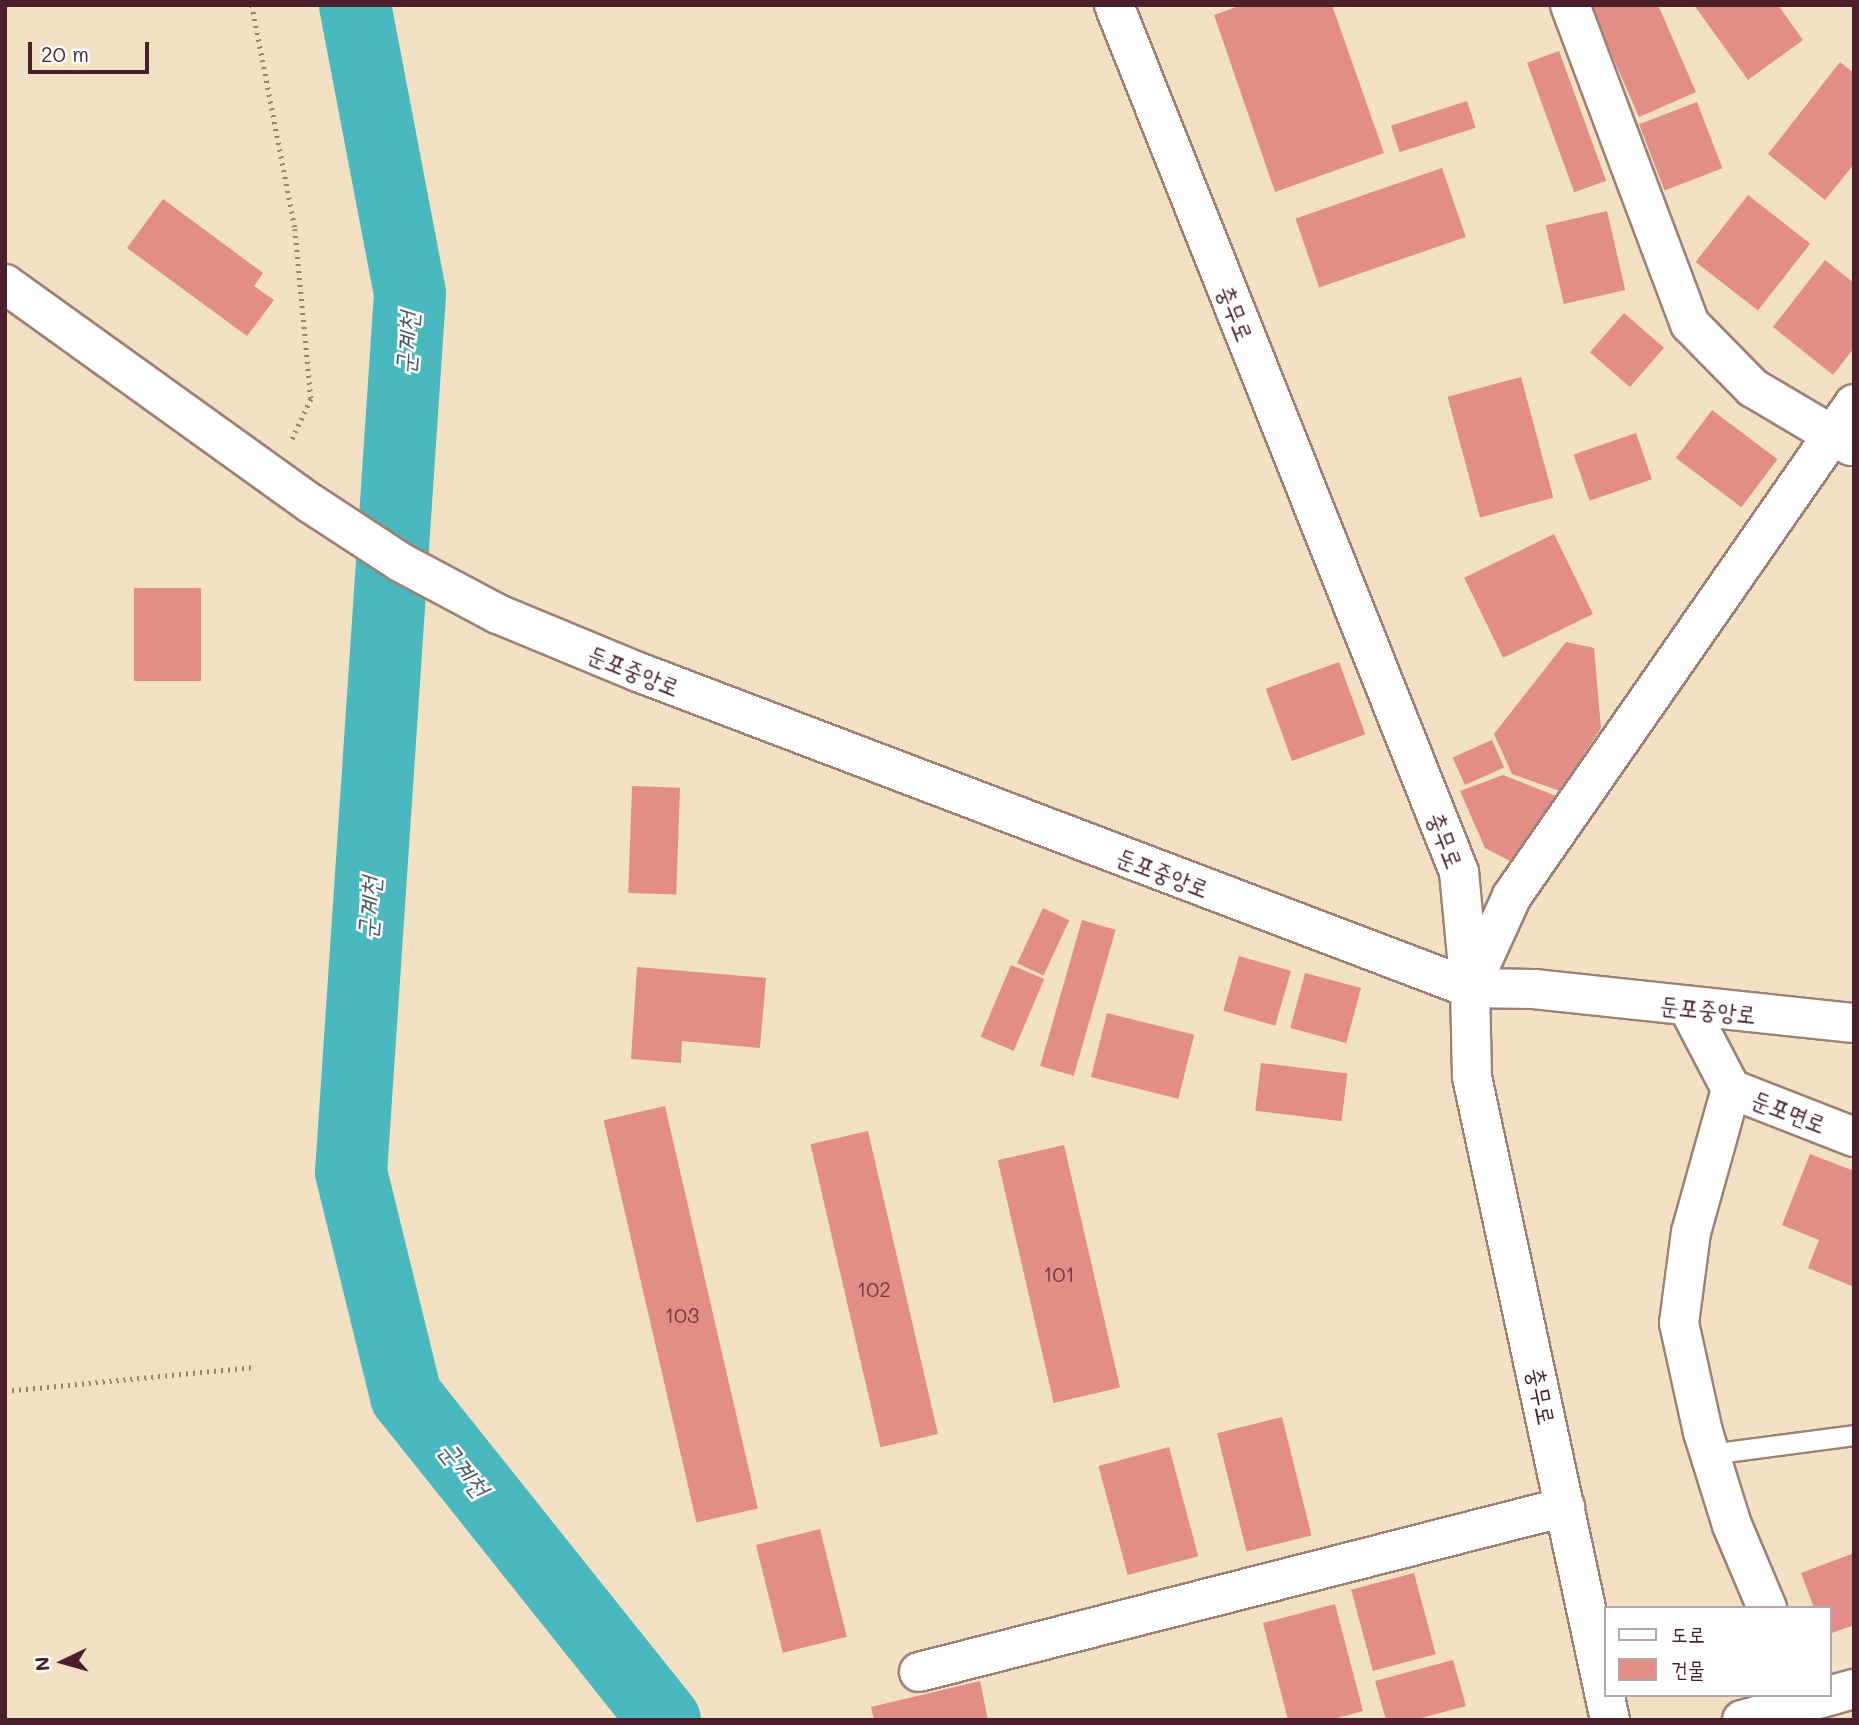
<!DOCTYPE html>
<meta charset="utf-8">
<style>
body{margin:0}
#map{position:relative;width:1859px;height:1725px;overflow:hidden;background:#f1e0c2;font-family:Mali,"Poor Story",sans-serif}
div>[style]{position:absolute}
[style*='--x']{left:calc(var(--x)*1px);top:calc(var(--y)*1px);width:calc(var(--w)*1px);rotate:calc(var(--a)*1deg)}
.river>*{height:72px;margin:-36px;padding:0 36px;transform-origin:36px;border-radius:36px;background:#49b8bf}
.building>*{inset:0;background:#e28e86;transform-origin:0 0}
.path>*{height:4.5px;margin-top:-2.25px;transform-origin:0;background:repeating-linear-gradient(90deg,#9e8076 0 2px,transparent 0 7px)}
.roads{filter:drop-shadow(2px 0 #9e8076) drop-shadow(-2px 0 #9e8076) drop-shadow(0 2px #9e8076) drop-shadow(0 -2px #9e8076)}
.lane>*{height:19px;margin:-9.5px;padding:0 9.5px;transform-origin:9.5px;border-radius:9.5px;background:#fff}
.street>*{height:38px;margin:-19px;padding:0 19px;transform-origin:19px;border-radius:19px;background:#fff}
.secondary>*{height:38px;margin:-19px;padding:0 19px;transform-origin:19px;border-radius:19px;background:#fff}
span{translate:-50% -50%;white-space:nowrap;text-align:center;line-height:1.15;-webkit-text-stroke:5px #fff;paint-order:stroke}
.number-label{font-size:21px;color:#703b42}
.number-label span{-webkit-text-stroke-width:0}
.street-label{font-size:24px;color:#4a1f2b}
.water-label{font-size:26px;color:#4a5c66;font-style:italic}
.frame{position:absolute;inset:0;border:7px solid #4a1f2b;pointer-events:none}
.legend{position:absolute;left:1604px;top:1606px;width:228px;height:91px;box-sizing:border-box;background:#fff;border:2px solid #b7a5aa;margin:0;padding:9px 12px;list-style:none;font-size:21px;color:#4a1f2b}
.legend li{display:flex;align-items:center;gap:14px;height:35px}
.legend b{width:35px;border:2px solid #b7a5aa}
.north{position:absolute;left:28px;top:1627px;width:70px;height:70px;-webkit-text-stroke:5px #fff;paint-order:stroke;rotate:265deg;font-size:19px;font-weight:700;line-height:28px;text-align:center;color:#4a1f2b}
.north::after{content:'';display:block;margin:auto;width:24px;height:32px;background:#4a1f2b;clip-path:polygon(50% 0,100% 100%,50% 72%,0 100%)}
.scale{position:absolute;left:28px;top:42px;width:121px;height:32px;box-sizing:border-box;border:4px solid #4a1f2b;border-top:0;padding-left:9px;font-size:21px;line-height:24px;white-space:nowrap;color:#4a1f2b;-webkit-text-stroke:5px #fff;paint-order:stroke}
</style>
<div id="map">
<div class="river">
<i style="--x:355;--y:5;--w:294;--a:79.2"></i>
<i style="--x:410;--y:294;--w:880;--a:93.84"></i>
<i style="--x:351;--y:1172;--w:231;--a:76.2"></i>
<i style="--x:406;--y:1396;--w:415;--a:51.4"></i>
</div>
<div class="building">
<i style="clip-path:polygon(1242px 5px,1332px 5px,1384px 153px,1275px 192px,1214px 15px)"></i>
<i style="clip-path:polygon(1590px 5px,1658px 5px,1696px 92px,1639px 117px)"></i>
<i style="clip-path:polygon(1694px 5px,1778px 5px,1803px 40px,1748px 80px)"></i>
<i style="left:1559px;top:51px;width:138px;height:34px;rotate:70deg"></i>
<i style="clip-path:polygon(1840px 62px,1854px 73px,1854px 164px,1825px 200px,1768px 154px)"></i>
<i style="left:1467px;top:101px;width:28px;height:80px;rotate:72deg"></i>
<i style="left:1697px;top:102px;width:71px;height:62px;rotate:69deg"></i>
<i style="left:1442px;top:168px;width:73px;height:155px;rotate:71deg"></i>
<i style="left:1748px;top:195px;width:79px;height:85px;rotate:38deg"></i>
<i style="clip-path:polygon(163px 199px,263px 273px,254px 286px,274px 300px,247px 336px,127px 248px)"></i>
<i style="left:1607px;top:211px;width:81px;height:63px;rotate:77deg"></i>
<i style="clip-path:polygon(1825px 260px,1854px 283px,1854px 348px,1833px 375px,1773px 327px)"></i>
<i style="left:1624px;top:313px;width:53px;height:52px;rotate:41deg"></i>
<i style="left:1521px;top:377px;width:125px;height:76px;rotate:75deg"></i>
<i style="left:1712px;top:410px;width:82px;height:60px;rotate:37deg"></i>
<i style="left:1636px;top:433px;width:49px;height:66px;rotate:71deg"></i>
<i style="left:1554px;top:534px;width:89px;height:100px;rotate:64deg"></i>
<i style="left:134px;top:588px;width:67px;height:93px"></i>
<i style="clip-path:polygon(1566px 642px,1594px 648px,1601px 728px,1560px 791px,1512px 774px,1494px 734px)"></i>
<i style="left:1339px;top:662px;width:77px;height:78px;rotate:70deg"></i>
<i style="left:1492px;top:740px;width:30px;height:43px;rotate:66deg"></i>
<i style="clip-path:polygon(1503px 775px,1556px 796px,1510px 861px,1485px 848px,1460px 791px)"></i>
<i style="left:632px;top:786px;width:48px;height:107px;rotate:2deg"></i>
<i style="left:1043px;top:908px;width:29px;height:61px;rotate:25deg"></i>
<i style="left:1082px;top:920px;width:35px;height:152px;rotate:16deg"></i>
<i style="left:1239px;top:956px;width:54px;height:57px;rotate:16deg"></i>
<i style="left:1011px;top:965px;width:36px;height:78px;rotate:23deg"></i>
<i style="clip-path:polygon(637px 967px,766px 978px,760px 1048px,682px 1041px,681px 1063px,631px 1059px)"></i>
<i style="left:1305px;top:973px;width:58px;height:57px;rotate:15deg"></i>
<i style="left:1107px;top:1013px;width:90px;height:66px;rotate:14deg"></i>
<i style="left:1261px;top:1063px;width:87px;height:48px;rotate:7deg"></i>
<i style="left:665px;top:1106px;width:413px;height:63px;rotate:77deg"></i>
<i style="left:868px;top:1131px;width:311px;height:59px;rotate:77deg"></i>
<i style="left:1064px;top:1145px;width:249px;height:68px;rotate:77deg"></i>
<i style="clip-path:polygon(1810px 1154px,1854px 1171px,1854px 1287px,1808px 1268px,1819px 1240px,1782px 1225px)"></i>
<i style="left:1282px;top:1417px;width:122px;height:67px;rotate:76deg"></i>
<i style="left:1169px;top:1447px;width:113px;height:73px;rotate:75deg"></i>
<i style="left:820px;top:1529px;width:111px;height:66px;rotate:76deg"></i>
<i style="clip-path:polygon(1854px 1553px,1854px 1625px,1829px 1634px,1829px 1608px,1814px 1608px,1801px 1573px)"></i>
<i style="left:1414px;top:1573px;width:84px;height:65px;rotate:75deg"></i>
<i style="clip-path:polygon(1335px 1604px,1363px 1711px,1330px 1720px,1288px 1720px,1263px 1623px)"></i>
<i style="clip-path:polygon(1453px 1660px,1466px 1706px,1414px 1720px,1386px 1720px,1375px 1681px)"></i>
<i style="clip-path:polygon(980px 1681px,988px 1720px,874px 1720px,871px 1707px)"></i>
</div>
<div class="path">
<i style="--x:252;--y:5;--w:228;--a:79.1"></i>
<i style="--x:295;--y:229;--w:171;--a:84.6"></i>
<i style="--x:311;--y:399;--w:47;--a:114.9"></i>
<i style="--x:5;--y:1391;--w:248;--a:-5.5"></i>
</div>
<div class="roads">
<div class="lane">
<i style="--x:1710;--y:1454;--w:145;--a:-7.5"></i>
</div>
<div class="street">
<i style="--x:1570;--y:5;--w:341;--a:69.4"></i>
<i style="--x:1690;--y:324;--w:90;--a:45.5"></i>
<i style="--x:1753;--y:388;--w:114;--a:30.6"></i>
<i style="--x:1470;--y:988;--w:101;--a:-65.5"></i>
<i style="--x:1512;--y:896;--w:599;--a:-55.2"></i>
<i style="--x:1688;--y:1007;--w:93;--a:62.3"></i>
<i style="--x:1731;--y:1089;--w:132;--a:21.3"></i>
<i style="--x:1731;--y:1089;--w:148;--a:105.6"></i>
<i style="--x:1691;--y:1232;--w:92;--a:97.5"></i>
<i style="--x:1679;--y:1323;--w:112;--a:77.6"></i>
<i style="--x:1703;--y:1432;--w:97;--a:72.7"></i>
<i style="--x:1732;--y:1525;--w:90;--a:67.1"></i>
<i style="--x:919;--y:1672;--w:667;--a:-14.33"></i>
<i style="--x:1742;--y:1720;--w:116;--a:-15.5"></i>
</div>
<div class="secondary">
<i style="--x:1114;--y:5;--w:933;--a:68.3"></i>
<i style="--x:1459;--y:872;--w:117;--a:84.6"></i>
<i style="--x:1470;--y:988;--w:89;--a:88.7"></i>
<i style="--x:1472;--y:1077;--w:658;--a:77.89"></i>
<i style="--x:5;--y:284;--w:375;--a:35.7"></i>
<i style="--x:310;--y:503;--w:108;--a:33.2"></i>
<i style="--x:400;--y:562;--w:111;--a:28"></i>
<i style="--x:498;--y:614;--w:152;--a:22.5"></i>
<i style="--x:638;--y:672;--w:890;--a:20.8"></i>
<i style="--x:1470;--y:988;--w:64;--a:0.9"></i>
<i style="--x:1534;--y:989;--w:322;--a:6.1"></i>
</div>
</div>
<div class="number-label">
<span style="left:1059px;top:1274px">101</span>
<span style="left:874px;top:1289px">102</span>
<span style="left:682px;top:1315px">103</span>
</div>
<div class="street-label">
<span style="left:1236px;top:313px;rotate:68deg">충무로</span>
<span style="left:634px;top:670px;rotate:22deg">둔포중앙로</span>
<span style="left:1446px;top:840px;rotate:69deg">충무로</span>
<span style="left:1163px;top:872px;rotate:21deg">둔포중앙로</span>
<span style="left:1708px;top:1009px;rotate:6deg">둔포중앙로</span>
<span style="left:1789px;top:1111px;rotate:21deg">둔포면로</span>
<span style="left:1542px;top:1396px;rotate:78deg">충무로</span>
</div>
<div class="water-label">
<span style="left:407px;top:343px;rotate:-86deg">군계천</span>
<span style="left:369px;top:908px;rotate:-86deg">군계천</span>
<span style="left:464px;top:1469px;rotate:51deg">군계천</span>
</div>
<div class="frame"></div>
<ul class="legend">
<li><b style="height:9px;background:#fff"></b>도로</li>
<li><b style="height:19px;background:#e28e86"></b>건물</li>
</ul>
<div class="north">N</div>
<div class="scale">20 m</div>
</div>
